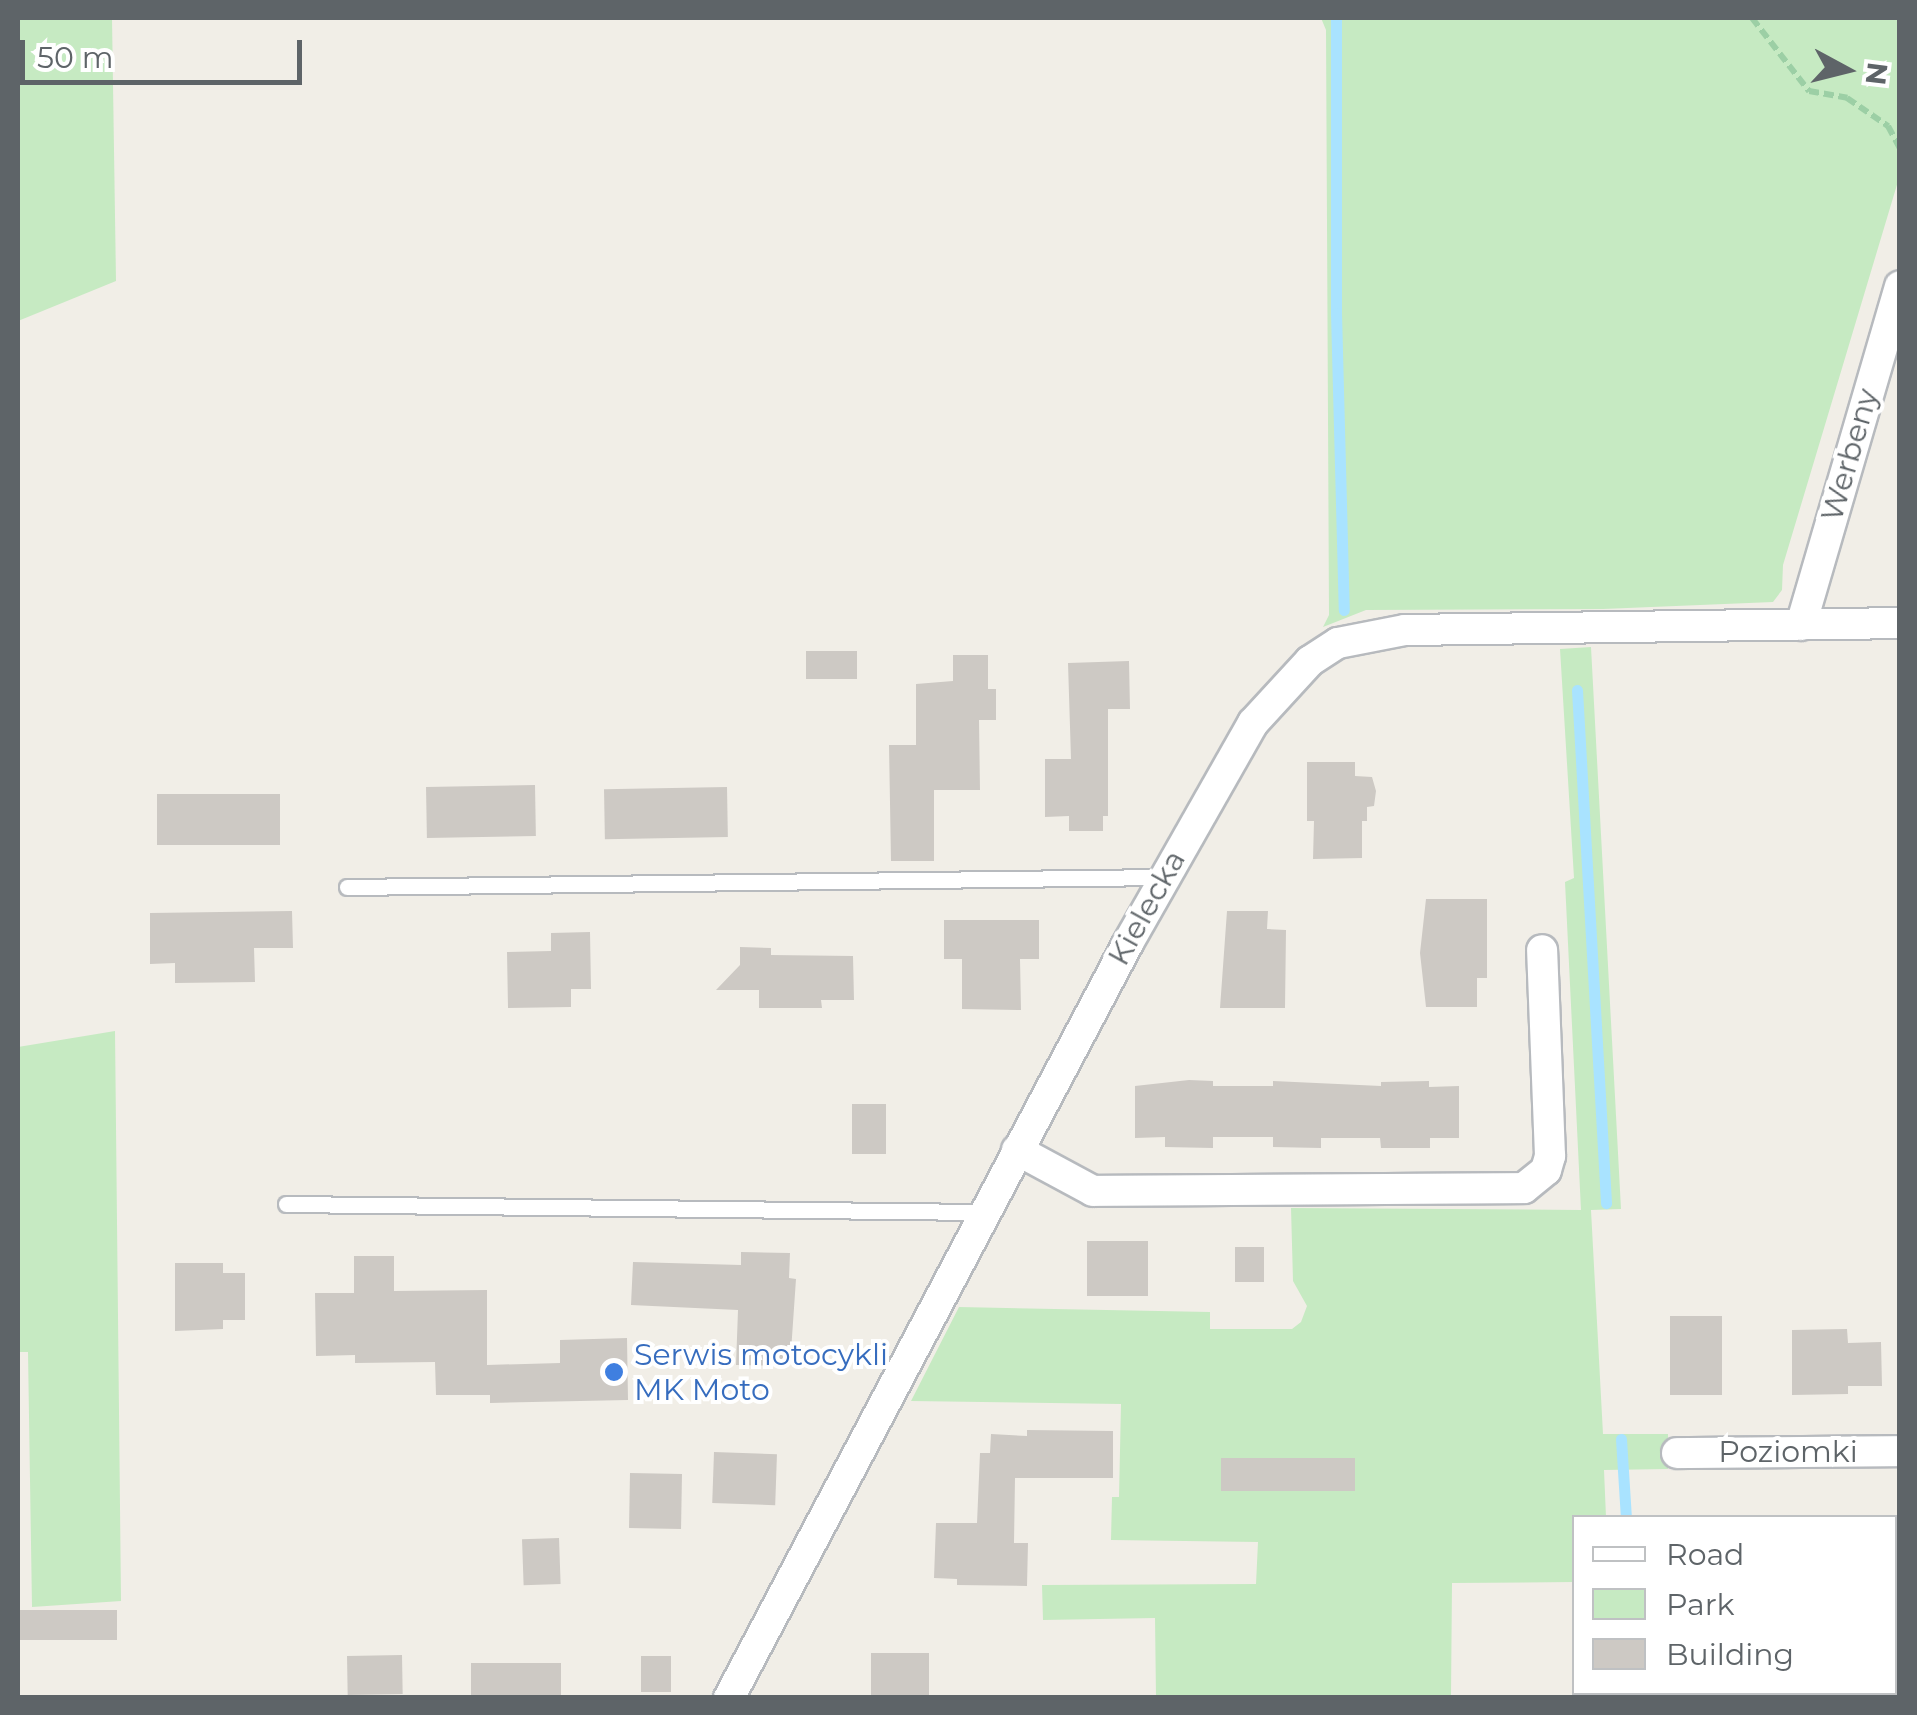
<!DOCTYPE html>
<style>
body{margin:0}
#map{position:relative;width:1917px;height:1715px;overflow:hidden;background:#f1eee7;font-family:Montserrat,sans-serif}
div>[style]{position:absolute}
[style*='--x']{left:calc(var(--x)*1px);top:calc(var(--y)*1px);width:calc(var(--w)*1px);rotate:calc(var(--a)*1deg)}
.green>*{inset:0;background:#c6eac2}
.stream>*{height:11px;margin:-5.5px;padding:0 5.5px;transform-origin:5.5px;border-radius:5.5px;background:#a9e3ff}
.building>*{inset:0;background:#cdc9c4;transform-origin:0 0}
.path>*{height:6px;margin-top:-3px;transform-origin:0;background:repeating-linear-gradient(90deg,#9ccfa5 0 10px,transparent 0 15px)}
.roads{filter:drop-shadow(2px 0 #b7babe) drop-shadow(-2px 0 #b7babe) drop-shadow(0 2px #b7babe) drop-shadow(0 -2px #b7babe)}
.lane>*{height:15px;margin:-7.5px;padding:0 7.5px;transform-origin:7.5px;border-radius:7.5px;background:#fff}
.street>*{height:30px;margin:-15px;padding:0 15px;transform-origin:15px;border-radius:15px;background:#fff}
.dots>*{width:28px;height:28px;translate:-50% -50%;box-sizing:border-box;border:5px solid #fff;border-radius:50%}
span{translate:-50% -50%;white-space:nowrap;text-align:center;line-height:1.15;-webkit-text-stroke:8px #fff;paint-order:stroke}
.street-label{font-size:30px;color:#5e6468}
.shop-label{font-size:30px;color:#366cbe}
.left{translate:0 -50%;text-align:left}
.frame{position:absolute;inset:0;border:20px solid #5e6468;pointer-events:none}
.legend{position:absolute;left:1572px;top:1515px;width:325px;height:180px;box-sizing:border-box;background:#fff;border:2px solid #bfc1c3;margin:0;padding:12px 18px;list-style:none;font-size:30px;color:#5e6468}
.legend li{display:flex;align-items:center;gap:20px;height:50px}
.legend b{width:50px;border:2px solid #bfc1c3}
.north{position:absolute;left:1797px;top:20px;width:100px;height:100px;-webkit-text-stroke:8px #fff;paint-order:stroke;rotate:97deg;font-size:28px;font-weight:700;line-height:40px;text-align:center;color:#5e6468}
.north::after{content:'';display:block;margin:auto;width:35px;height:45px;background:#5e6468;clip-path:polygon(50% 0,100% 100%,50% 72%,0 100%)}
.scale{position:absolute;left:20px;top:40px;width:282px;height:45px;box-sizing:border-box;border:5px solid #5e6468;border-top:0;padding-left:12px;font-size:30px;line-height:35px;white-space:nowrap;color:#5e6468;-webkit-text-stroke:8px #fff;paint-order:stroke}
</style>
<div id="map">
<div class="green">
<i style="clip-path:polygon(18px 18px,112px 18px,116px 281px,18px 321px)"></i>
<i style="clip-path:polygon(1321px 18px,1899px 18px,1899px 178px,1783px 565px,1782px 590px,1773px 602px,1603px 609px,1366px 610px,1323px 627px,1329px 615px,1326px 30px)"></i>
<i style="clip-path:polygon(1591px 647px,1621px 1209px,1591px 1210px,1603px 1434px,1668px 1434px,1668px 1469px,1604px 1470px,1606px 1517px,1574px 1518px,1574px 1582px,1452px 1583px,1451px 1696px,1156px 1697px,1155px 1618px,1043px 1620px,1042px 1585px,1256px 1584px,1258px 1542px,1111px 1540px,1112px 1497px,1119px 1497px,1121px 1404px,911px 1401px,959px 1307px,1210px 1312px,1210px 1329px,1292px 1329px,1301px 1322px,1307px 1306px,1293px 1281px,1291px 1208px,1581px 1210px,1565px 882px,1574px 878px,1560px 649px)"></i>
<i style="clip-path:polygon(115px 1031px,121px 1601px,32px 1607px,28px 1352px,18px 1352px,18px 1047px)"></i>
</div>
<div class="stream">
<i style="--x:1336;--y:18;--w:295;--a:90"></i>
<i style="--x:1336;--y:313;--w:297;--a:88.5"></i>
<i style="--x:1577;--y:690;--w:514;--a:86.76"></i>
<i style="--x:1621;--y:1439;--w:79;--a:86.4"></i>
<i style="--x:1637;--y:1692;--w:6;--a:90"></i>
</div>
<div class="building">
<i style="left:857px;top:651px;width:28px;height:51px;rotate:90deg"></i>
<i style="clip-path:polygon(953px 655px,988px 655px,988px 689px,996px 689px,996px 720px,979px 720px,980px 790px,934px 790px,934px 861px,891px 861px,889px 745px,916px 745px,916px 684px,953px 681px)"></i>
<i style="clip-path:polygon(1129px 661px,1130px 709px,1108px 709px,1108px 816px,1103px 816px,1103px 831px,1069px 831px,1069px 816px,1045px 817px,1045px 759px,1071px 759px,1068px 663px)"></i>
<i style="clip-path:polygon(1307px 762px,1355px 762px,1355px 776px,1372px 777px,1376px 791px,1374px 806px,1367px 807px,1367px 821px,1362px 821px,1362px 858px,1313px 859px,1314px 821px,1307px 821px)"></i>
<i style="left:535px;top:785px;width:51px;height:109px;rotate:89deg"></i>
<i style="left:727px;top:787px;width:50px;height:123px;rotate:89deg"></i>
<i style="left:280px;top:794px;width:51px;height:123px;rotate:90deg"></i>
<i style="clip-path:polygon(1426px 899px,1487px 899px,1487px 978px,1477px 978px,1477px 1007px,1426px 1007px,1420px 953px)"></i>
<i style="clip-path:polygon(292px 911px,293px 948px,254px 948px,255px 982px,175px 983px,175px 963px,150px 964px,150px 913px)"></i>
<i style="clip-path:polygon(1227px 911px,1268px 911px,1267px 929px,1286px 930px,1285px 1008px,1220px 1008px)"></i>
<i style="clip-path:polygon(944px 920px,1039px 920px,1039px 959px,1020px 959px,1021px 1010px,962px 1009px,962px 959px,944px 959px)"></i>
<i style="clip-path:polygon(590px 932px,591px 989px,571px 989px,571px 1007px,508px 1008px,507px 952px,551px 951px,551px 933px)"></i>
<i style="clip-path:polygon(740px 947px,771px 948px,771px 955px,853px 956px,854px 1000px,821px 1000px,822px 1008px,759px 1008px,759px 990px,716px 990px,740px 965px)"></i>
<i style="clip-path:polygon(1189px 1080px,1213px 1081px,1213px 1086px,1273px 1086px,1273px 1081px,1381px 1086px,1381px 1082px,1429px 1081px,1429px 1087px,1459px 1086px,1459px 1138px,1430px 1138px,1430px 1148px,1381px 1148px,1380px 1138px,1321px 1138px,1321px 1148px,1273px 1147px,1273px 1137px,1213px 1137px,1213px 1148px,1165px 1147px,1165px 1137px,1135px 1138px,1135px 1086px)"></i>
<i style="left:886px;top:1104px;width:50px;height:34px;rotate:90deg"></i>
<i style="left:1087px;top:1241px;width:61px;height:55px"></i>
<i style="left:1235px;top:1247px;width:29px;height:35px"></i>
<i style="clip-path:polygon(741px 1252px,790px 1253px,789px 1278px,796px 1279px,790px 1366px,736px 1365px,738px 1310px,631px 1305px,633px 1262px,741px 1265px)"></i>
<i style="clip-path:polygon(354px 1256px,394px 1256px,394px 1291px,487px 1290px,487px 1365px,560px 1363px,560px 1340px,627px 1338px,628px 1400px,490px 1403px,490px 1395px,436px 1395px,435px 1362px,355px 1363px,355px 1355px,316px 1356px,315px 1293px,354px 1293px)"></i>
<i style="clip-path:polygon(175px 1263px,223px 1263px,223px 1273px,245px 1273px,245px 1320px,223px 1320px,223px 1329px,175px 1331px)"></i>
<i style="left:1670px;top:1316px;width:52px;height:79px"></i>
<i style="clip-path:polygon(1847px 1329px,1848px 1343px,1881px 1342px,1882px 1386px,1848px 1386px,1848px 1394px,1792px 1395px,1792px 1330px)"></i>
<i style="clip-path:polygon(1027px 1430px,1113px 1431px,1113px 1478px,1015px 1478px,1014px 1543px,1028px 1543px,1027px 1586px,957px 1585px,957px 1579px,934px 1578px,936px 1523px,977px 1523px,980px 1453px,990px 1453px,991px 1434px,1027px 1436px)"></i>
<i style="left:714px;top:1452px;width:63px;height:51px;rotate:2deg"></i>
<i style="left:1355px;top:1458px;width:33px;height:134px;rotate:90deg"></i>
<i style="left:630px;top:1473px;width:52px;height:55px;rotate:1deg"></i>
<i style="left:559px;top:1538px;width:46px;height:37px;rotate:88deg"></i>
<i style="left:18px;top:1610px;width:99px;height:30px"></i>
<i style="left:871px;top:1653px;width:58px;height:45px"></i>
<i style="left:402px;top:1655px;width:39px;height:55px;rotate:89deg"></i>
<i style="left:641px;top:1656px;width:30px;height:36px"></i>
<i style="left:471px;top:1663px;width:90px;height:35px"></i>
</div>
<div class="path">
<i style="--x:1752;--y:18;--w:93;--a:52"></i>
<i style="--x:1809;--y:91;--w:39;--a:10"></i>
<i style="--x:1847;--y:98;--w:50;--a:34.3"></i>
<i style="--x:1888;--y:126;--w:26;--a:62"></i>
</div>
<div class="roads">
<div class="lane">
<i style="--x:347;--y:887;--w:818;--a:-0.7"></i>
<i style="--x:286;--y:1204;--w:699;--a:0.66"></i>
</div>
<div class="street">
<i style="--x:1801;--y:625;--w:353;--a:-73.7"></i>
<i style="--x:1017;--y:1150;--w:86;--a:28.3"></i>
<i style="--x:1093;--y:1191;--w:431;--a:-0.4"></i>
<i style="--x:1524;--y:1188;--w:28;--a:-39"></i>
<i style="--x:1546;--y:1170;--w:15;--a:-74"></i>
<i style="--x:1550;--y:1156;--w:206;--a:-92.2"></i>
<i style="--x:1677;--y:1453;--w:223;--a:-0.5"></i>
<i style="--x:729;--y:1698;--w:854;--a:-62.14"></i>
<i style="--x:1128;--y:943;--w:253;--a:-60.4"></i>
<i style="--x:1253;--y:723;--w:84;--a:-47.4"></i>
<i style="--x:1310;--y:661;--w:33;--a:-33"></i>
<i style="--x:1338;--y:643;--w:68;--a:-11"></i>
<i style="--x:1405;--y:630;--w:495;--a:-0.8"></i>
</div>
</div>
<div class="dots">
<i style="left:614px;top:1372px;background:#3f7fe0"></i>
</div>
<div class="street-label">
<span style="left:1850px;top:455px;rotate:-74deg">Werbeny</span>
<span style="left:1147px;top:908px;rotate:-61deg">Kielecka</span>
<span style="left:1788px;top:1452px">Poziomki</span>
</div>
<div class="shop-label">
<span class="left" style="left:634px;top:1372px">Serwis motocykli<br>MK Moto</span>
</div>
<div class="frame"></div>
<ul class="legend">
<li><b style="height:12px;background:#fff"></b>Road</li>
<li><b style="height:28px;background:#c6eac2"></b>Park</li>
<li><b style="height:28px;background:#cdc9c4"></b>Building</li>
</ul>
<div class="north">N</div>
<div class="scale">50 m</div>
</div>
